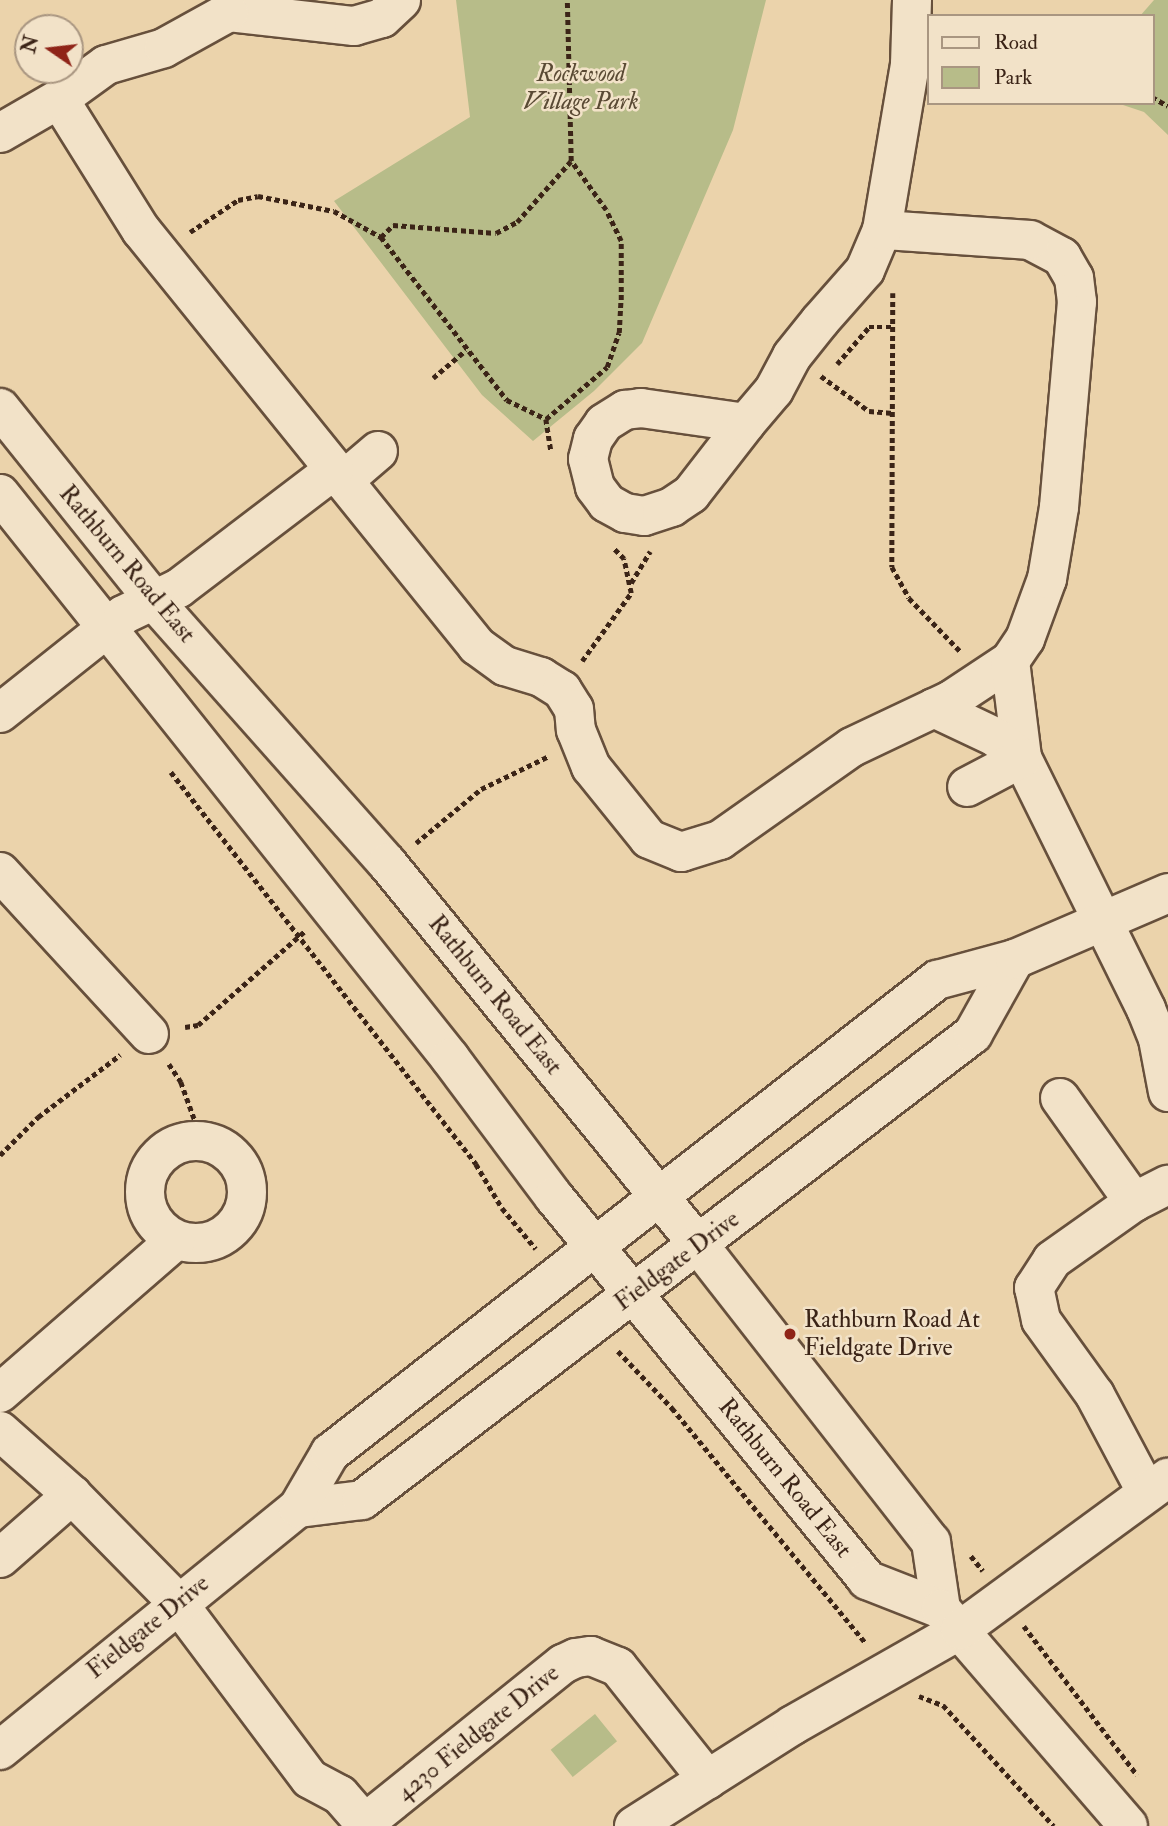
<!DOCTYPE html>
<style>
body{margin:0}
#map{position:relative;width:1168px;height:1826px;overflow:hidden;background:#ebd3ab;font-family:"IM FELL Double Pica",serif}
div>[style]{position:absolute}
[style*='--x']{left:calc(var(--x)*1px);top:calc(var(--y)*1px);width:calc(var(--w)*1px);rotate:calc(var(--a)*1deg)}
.green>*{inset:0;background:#b7bc89;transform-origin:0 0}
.path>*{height:4.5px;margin-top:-2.25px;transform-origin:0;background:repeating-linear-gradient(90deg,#3b2417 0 5px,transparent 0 8.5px)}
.roads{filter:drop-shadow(2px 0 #67503c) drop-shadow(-2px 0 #67503c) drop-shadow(0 2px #67503c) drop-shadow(0 -2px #67503c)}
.minor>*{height:38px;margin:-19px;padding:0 19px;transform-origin:19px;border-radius:19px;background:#f2e2c8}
.minor>.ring{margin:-19px;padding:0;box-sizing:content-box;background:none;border:38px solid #f2e2c8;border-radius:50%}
.dots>*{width:19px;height:19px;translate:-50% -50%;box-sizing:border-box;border:4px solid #f2e2c8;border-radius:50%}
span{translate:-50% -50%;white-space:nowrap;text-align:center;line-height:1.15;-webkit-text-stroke:5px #f2e2c8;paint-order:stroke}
.park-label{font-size:24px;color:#5a4a34;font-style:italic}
.street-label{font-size:24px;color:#3b2417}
.poi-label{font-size:24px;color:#3b2417}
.left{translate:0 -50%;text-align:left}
.legend{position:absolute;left:927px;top:14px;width:228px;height:91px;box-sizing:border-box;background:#f2e2c8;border:2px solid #a99681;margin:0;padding:9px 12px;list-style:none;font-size:21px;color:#3b2417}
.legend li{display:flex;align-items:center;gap:14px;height:35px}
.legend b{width:35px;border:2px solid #a99681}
.north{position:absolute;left:14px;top:14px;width:70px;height:70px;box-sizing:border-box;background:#f2e2c8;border:2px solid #a99681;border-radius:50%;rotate:284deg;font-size:19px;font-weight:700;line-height:28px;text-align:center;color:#3b2417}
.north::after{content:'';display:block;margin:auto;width:24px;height:32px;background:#8f2418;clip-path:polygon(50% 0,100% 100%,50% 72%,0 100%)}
</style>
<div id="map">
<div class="green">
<i style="clip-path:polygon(456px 0,766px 0,733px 130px,642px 343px,594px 391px,533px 441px,482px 395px,334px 201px,470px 117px)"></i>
<i style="clip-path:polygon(1154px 0,1168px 0,1168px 135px,1144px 112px,1117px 103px,1152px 103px,1152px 16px,1140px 16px)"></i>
<i style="left:595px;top:1714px;width:35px;height:57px;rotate:51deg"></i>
</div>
<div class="path">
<i style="--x:1152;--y:97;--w:18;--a:29"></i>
<i style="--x:190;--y:232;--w:58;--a:-33.7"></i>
<i style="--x:238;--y:200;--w:20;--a:-11"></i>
<i style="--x:258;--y:196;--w:77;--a:11.2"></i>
<i style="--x:334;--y:211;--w:54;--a:29"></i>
<i style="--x:381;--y:237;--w:206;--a:52.3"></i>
<i style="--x:507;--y:400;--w:43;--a:26"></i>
<i style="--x:546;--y:419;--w:32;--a:81"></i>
<i style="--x:381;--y:237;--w:17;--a:-45"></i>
<i style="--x:393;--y:225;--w:103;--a:4.4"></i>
<i style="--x:496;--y:233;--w:24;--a:-28"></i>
<i style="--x:517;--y:222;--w:81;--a:-48.5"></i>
<i style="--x:893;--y:293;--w:274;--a:90.2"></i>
<i style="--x:892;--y:567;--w:35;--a:61"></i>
<i style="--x:909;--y:598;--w:74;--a:46.1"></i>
<i style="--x:837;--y:364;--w:49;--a:-49.1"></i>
<i style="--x:869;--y:327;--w:24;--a:0"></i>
<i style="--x:821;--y:376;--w:59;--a:36.1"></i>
<i style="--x:869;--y:411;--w:24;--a:5"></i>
<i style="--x:433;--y:378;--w:43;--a:-40.3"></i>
<i style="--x:546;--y:419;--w:80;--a:-40.4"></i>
<i style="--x:607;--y:367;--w:36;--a:-71"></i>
<i style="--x:619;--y:333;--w:33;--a:-87"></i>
<i style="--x:621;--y:300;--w:59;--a:-90"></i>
<i style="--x:621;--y:241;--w:34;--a:-116"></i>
<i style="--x:606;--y:210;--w:60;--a:-125.5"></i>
<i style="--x:571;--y:161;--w:161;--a:-91.4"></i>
<i style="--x:631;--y:583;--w:37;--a:-59"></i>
<i style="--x:582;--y:661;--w:84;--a:-54.2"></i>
<i style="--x:631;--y:593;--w:35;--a:-102"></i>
<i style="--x:624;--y:559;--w:16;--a:-135"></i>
<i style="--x:171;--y:772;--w:497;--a:52.1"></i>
<i style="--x:476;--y:1164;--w:51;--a:59.4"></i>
<i style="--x:502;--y:1208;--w:53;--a:50.3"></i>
<i style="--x:416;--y:843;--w:85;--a:-39.7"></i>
<i style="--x:481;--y:789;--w:76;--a:-25.9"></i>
<i style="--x:185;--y:1027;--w:13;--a:-9"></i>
<i style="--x:198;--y:1025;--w:142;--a:-41.3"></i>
<i style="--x:169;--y:1064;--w:22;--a:56"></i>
<i style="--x:181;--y:1082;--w:62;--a:70.1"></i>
<i style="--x:0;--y:1155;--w:54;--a:-45"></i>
<i style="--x:38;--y:1117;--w:103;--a:-37.1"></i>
<i style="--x:618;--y:1351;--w:79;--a:46.5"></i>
<i style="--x:672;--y:1408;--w:305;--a:50.5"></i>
<i style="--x:971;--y:1556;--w:19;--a:51"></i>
<i style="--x:1024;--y:1626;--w:187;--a:52.8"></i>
<i style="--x:919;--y:1696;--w:26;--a:21"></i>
<i style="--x:943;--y:1705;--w:164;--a:47.5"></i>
</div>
<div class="roads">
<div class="minor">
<i style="--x:240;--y:0;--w:16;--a:133"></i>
<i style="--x:229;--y:12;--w:126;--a:6.4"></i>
<i style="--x:354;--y:26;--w:29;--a:-16"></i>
<i style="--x:382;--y:18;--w:26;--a:-43"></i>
<i style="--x:59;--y:99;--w:155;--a:58"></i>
<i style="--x:141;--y:230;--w:535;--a:51.07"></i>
<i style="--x:477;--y:646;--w:34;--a:36"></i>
<i style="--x:505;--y:666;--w:38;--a:17"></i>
<i style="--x:541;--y:677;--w:25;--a:32"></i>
<i style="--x:562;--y:690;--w:22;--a:58"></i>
<i style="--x:574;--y:709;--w:21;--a:85"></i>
<i style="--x:576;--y:730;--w:40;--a:68"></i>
<i style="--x:591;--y:767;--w:92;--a:51.1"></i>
<i style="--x:649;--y:839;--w:35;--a:22"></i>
<i style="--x:681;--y:852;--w:41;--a:-17.1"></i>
<i style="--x:720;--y:840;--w:161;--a:-35.2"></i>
<i style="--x:852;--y:747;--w:110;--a:-25.4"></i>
<i style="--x:951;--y:700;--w:71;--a:-33.5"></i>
<i style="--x:1010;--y:661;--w:27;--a:-56"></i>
<i style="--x:1025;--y:639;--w:64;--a:-69.9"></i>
<i style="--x:1047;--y:579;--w:73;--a:-80.5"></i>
<i style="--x:1059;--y:507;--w:206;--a:-85"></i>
<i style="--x:1077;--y:302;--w:24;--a:-97"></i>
<i style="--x:1074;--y:278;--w:24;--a:-120"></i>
<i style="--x:1062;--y:257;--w:36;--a:-152"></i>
<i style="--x:1030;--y:240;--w:148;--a:-176.1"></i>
<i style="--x:0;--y:133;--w:68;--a:-30"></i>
<i style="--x:59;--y:99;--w:58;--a:-35.9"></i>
<i style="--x:106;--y:65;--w:60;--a:-16.3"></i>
<i style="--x:164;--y:48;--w:74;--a:-29"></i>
<i style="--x:0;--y:408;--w:250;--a:51.3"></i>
<i style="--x:156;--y:603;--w:348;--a:48.4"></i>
<i style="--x:387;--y:863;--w:492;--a:50.8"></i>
<i style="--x:698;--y:1244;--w:378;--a:52"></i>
<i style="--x:931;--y:1542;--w:68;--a:81.5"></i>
<i style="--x:641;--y:408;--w:106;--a:8.1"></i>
<i style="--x:746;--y:423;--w:90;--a:127.8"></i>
<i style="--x:691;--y:494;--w:23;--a:146"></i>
<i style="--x:672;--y:507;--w:29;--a:162"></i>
<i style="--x:644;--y:516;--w:19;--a:-171"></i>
<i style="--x:625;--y:513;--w:21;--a:-151"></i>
<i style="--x:607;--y:503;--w:20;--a:-127"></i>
<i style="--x:595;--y:487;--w:29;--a:-104"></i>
<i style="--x:588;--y:459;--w:21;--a:-76"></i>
<i style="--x:593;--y:439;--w:19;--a:-55"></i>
<i style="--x:604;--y:423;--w:25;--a:-32"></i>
<i style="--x:625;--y:410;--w:16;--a:-7"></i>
<i style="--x:746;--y:423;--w:43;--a:-49.7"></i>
<i style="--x:774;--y:390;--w:38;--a:-62"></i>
<i style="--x:792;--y:356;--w:45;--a:-51.3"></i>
<i style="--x:820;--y:321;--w:68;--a:-48.6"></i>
<i style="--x:865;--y:270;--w:43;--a:-67"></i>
<i style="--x:882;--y:230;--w:168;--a:-80.4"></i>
<i style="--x:910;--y:64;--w:64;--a:-88.2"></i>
<i style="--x:343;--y:481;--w:46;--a:-40.6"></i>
<i style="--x:0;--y:494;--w:722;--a:51.41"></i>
<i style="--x:450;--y:1058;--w:174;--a:53.2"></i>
<i style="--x:554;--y:1197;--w:495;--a:50.7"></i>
<i style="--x:867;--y:1580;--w:79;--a:21.4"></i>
<i style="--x:941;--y:1609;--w:286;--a:49.2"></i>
<i style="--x:1010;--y:661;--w:98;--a:82.9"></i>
<i style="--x:1022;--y:758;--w:280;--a:63.7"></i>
<i style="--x:1146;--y:1009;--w:32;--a:68"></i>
<i style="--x:1158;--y:1039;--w:54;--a:79.3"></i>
<i style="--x:934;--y:708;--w:68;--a:25.4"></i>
<i style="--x:995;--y:737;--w:34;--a:38"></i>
<i style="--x:1022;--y:758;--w:62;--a:152.2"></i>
<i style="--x:0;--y:713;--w:157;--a:-38.5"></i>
<i style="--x:123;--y:615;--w:62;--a:-25.7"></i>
<i style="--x:179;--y:588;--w:195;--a:-37.3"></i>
<i style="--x:0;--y:872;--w:220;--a:47.4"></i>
<i style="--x:1060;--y:1098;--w:128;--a:54.6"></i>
<i class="ring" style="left:145px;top:1141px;width:64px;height:64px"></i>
<i style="--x:0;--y:1393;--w:233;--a:-41"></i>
<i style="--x:0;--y:1431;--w:96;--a:41.6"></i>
<i style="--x:72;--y:1495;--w:150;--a:45.5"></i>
<i style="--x:177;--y:1602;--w:221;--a:53.1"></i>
<i style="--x:310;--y:1779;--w:34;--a:28"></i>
<i style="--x:340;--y:1795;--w:41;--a:48.9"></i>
<i style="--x:1146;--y:1491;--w:109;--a:-118"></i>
<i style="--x:1095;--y:1395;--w:92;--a:-125.8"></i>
<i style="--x:1041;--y:1320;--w:33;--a:-102"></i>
<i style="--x:1034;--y:1288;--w:33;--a:-57"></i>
<i style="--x:1052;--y:1260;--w:100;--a:-35.3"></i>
<i style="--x:1134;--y:1202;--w:38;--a:-27"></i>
<i style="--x:298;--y:1508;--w:64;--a:-7.1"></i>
<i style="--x:362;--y:1500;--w:768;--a:-37.33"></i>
<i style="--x:973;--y:1034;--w:86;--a:-60.8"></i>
<i style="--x:0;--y:1558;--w:96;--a:-41.2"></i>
<i style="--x:0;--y:1750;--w:384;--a:-39.1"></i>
<i style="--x:298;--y:1508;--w:64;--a:-59.8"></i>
<i style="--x:330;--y:1453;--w:770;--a:-37.93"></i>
<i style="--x:937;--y:980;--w:81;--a:-15.1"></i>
<i style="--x:1015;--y:959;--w:167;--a:-23.3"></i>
<i style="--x:365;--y:1823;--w:254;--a:-38.8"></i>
<i style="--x:563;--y:1664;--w:14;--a:-25"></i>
<i style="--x:576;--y:1658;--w:15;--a:-8"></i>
<i style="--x:591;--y:1656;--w:29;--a:22"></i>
<i style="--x:618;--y:1667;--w:144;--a:51.5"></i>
<i style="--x:634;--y:1826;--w:188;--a:-32.4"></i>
<i style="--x:793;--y:1725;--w:192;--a:-29.6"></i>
<i style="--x:960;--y:1630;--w:258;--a:-36.2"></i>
</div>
</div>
<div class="dots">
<i style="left:790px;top:1334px;background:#8f2418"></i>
</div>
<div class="park-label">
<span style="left:581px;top:88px">Rockwood<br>Village Park</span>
</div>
<div class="street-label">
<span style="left:127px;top:564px;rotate:50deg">Rathburn Road East</span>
<span style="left:495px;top:995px;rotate:51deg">Rathburn Road East</span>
<span style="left:677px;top:1261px;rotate:-37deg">Fieldgate Drive</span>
<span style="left:785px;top:1478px;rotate:51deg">Rathburn Road East</span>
<span style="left:148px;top:1627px;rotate:-39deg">Fieldgate Drive</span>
<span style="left:478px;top:1733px;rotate:-39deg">4230 Fieldgate Drive</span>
</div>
<div class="poi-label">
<span class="left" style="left:804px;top:1334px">Rathburn Road At<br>Fieldgate Drive</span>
</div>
<ul class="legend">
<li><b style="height:9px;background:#f2e2c8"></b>Road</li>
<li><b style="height:19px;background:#b7bc89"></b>Park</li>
</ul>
<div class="north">N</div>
</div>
